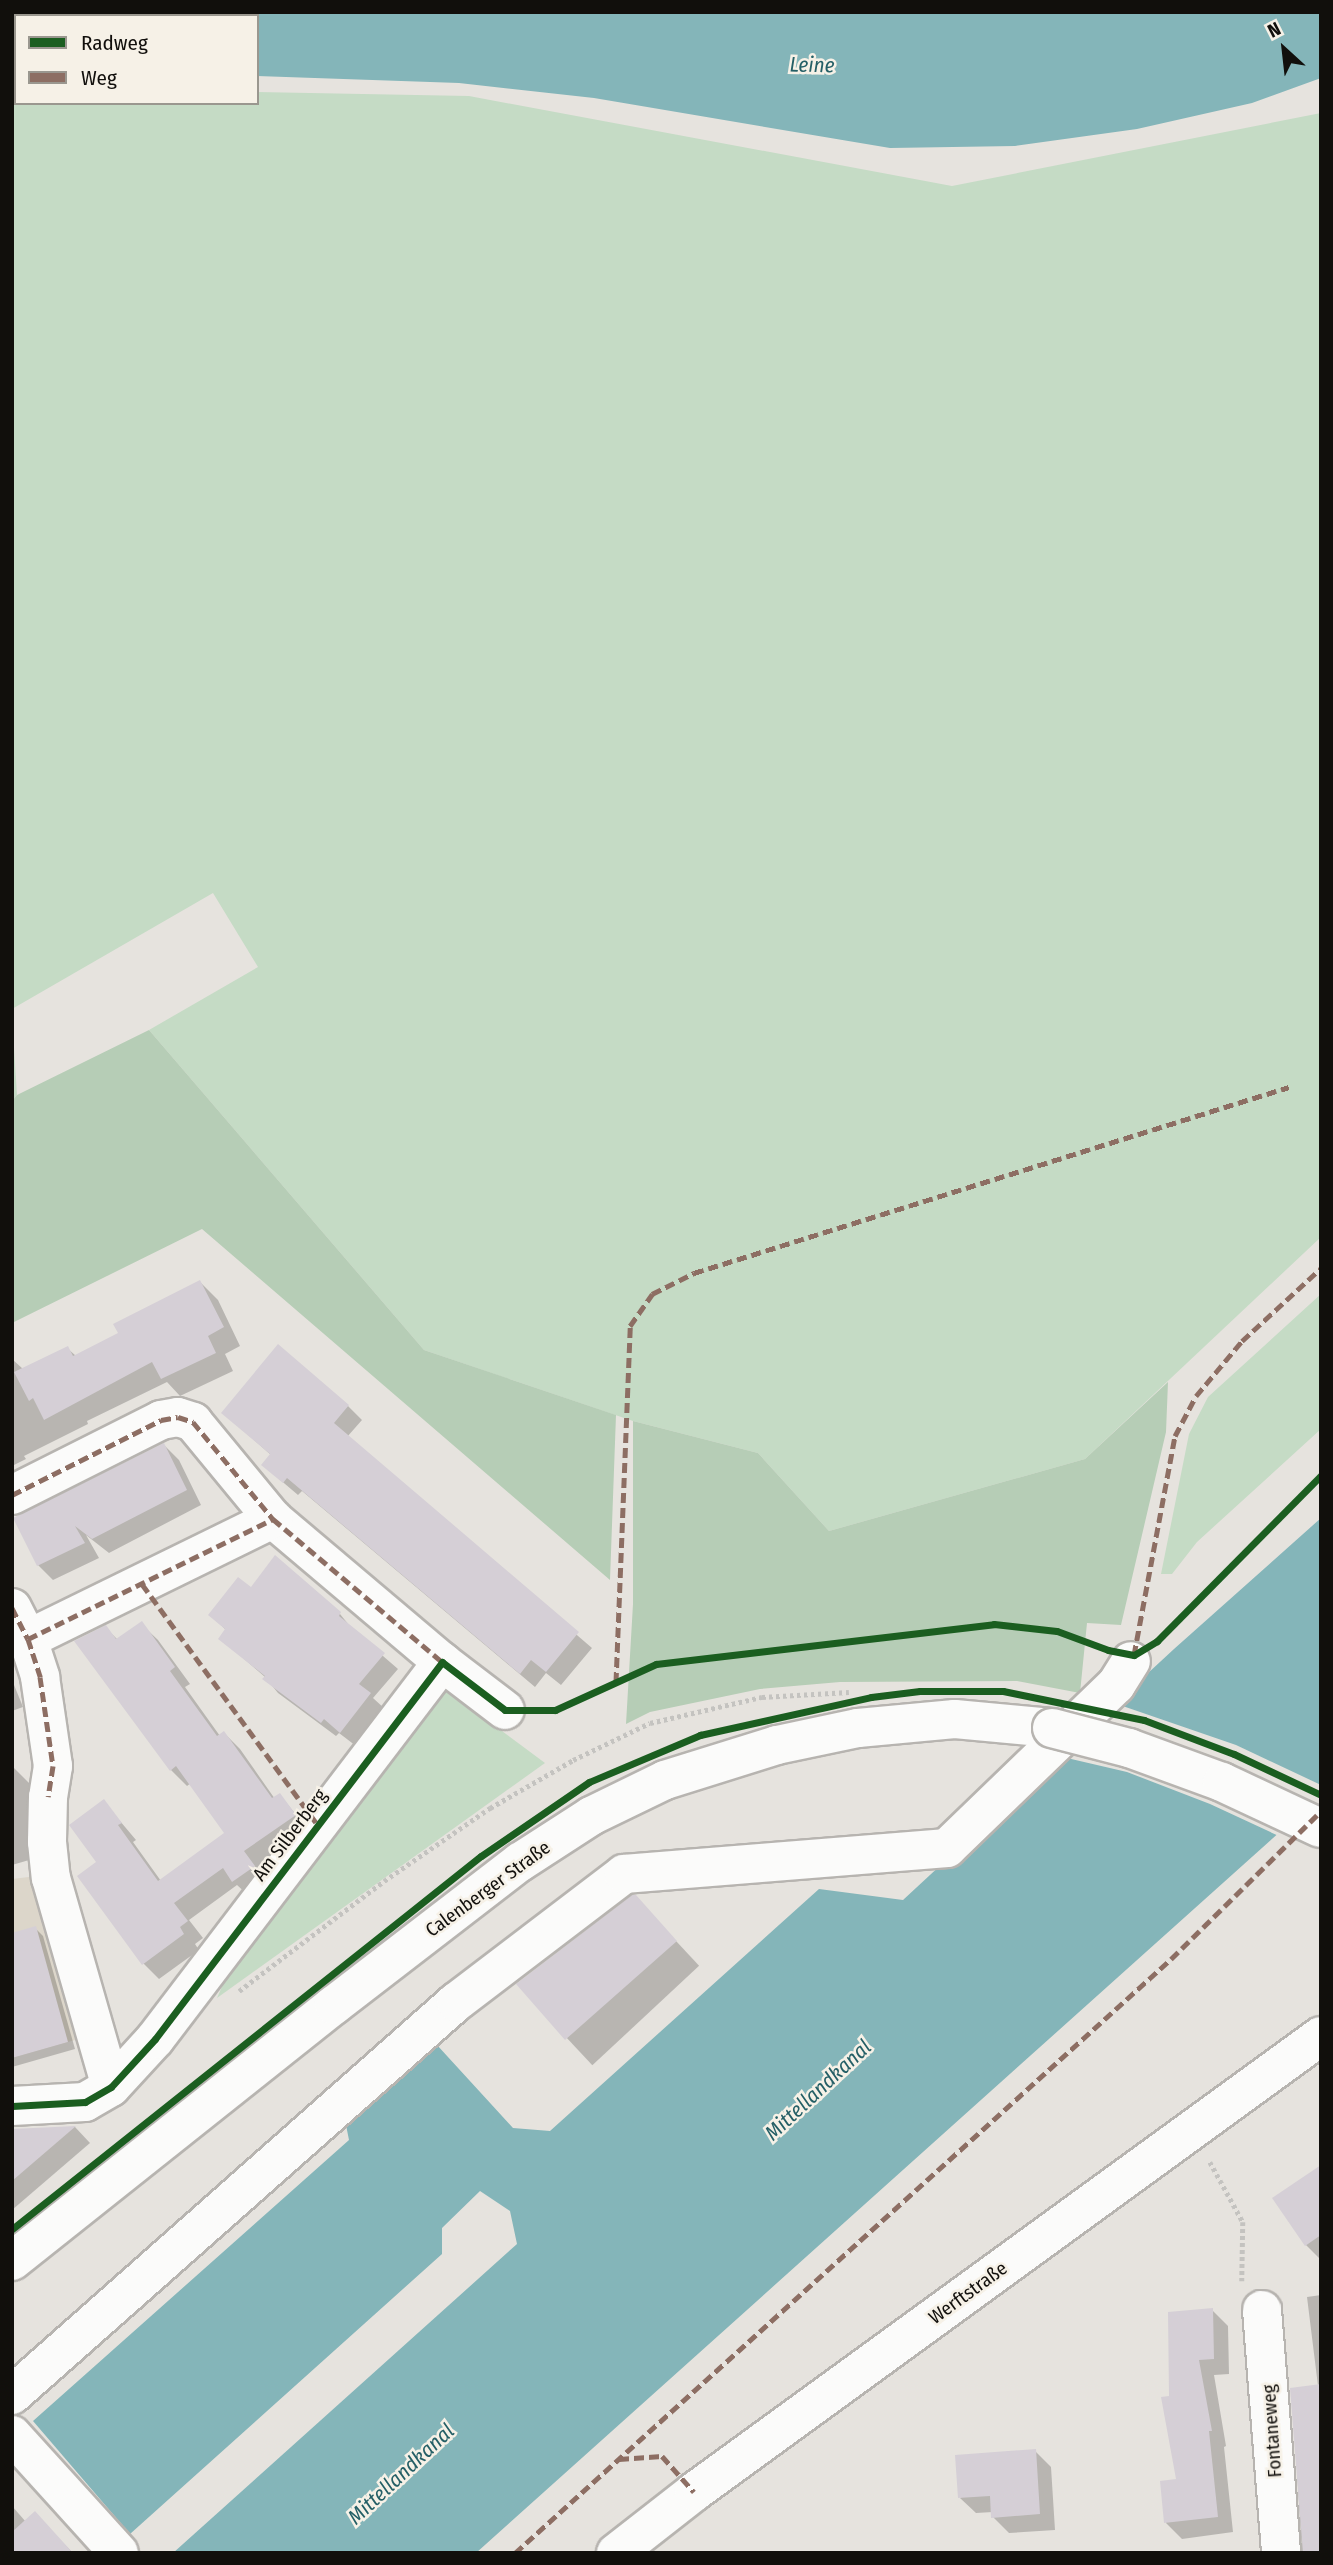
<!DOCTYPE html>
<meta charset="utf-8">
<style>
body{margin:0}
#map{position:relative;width:1333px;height:2565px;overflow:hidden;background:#e6e3de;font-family:"Fira Sans Condensed",sans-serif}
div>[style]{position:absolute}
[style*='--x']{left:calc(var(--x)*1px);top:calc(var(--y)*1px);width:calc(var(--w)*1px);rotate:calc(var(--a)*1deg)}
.built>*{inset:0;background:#dcd6ca}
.green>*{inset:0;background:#c5dbc5}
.forest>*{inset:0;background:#b6cdb6}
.water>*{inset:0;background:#84b5b9}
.pier>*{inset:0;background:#e6e3de}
.shadow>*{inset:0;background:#0003;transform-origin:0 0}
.building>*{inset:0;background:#d5cfd6}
.path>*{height:4.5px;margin-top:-2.25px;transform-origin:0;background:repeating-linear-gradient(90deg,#c4c3c0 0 3.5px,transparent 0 7px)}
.roads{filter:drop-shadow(2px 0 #b7b4b0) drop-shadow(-2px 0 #b7b4b0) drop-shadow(0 2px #b7b4b0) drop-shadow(0 -2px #b7b4b0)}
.minor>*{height:38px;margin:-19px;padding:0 19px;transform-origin:19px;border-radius:19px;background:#fbfbfa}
.bridges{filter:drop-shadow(2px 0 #b7b4b0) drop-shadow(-2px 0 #b7b4b0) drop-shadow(0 2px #b7b4b0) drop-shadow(0 -2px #b7b4b0)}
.minor-bridge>*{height:38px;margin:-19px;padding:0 19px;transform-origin:19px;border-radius:19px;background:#fbfbfa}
.quiet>*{height:5px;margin-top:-2.5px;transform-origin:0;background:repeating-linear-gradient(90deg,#8d6e63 0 10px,transparent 0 15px)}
.cycleway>*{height:7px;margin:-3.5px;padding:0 3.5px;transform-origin:3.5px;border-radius:3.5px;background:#1b5e20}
span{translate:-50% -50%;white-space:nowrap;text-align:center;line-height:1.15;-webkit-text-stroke:5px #f6f1e7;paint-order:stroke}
.street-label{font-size:19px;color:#110f0c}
.water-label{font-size:21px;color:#245f66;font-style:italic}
.frame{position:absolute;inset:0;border:14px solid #110f0c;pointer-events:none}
.legend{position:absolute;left:14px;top:14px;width:245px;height:91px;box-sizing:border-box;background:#f6f1e7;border:2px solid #9a978f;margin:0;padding:9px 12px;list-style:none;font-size:21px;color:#110f0c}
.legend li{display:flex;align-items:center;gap:14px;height:35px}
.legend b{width:35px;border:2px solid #9a978f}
.north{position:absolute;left:1249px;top:14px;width:70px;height:70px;-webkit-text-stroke:5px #f6f1e7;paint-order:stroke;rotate:333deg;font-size:19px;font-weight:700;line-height:28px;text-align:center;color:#110f0c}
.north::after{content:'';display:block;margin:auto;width:24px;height:32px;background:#110f0c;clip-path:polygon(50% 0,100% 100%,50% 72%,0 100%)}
</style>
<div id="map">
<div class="built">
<i style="clip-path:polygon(37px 1876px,82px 2038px,12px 2058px,12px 1879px)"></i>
</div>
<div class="green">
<i style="clip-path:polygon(12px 58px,16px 59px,16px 103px,257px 103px,257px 92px,469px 96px,952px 186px,1321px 113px,1321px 1237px,1085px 1459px,829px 1531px,758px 1453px,633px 1421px,424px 1350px,149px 1030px,258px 967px,213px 893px,12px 1009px)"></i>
<i style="clip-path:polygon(12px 1017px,17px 1095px,12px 1101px)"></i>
<i style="clip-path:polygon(1321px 1294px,1321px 1429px,1197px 1542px,1172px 1574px,1161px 1574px,1189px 1434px,1208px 1397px)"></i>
<i style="clip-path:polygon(443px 1687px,545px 1763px,217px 1998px,238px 1950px)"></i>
</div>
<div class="forest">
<i style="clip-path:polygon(149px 1030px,424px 1350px,616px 1415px,610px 1580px,202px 1229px,12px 1323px,12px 1101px,17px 1095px)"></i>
<i style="clip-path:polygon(1168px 1382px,1166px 1432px,1121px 1625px,1087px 1623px,1080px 1693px,1017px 1681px,840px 1682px,760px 1689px,650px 1712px,626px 1724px,633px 1604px,633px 1421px,758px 1453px,829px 1531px,1085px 1459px)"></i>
</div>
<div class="water">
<i style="clip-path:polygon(12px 12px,1321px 12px,1321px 78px,1252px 103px,1137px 129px,1015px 146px,890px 148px,594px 98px,459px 83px,257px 76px,257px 16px,16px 16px,16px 38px,12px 37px)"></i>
<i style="clip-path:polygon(1321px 1518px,1321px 1795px,476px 2553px,173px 2553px,517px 2244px,510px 2211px,480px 2191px,442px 2228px,442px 2254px,130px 2534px,33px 2421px,349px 2140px,345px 2120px,437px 2045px,513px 2128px,550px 2131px,819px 1889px,903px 1900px,1174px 1649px)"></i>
</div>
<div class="pier">
<i style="clip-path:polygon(1111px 1702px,1236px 1745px,1321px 1785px,1321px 1800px,1281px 1837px,1210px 1804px,1127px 1772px,1054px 1755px)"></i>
</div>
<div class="shadow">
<i style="clip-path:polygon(200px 1282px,218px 1300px,240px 1346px,225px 1354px,233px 1371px,180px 1396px,167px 1382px,87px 1421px,88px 1424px,24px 1456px,26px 1459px,12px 1466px,12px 1359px,23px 1369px,67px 1348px,76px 1356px,120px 1333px)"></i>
<i style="clip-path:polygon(348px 1406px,362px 1420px,347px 1437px,592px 1648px,561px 1685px,546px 1673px,535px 1687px,302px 1491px,298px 1495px,278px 1478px,271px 1455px,238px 1426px)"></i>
<i style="clip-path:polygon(164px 1445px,179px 1460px,201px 1505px,109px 1553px,86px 1535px,99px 1558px,53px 1580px,38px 1565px,15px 1518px)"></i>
<i style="clip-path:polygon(251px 1589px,340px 1614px,353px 1630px,398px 1669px,373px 1698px,385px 1709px,356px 1746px,339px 1733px,336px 1736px,278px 1693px,265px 1677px,220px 1638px,226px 1630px,210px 1615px)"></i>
<i style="clip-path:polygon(141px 1624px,158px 1640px,190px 1684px,185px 1687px,220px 1736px,224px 1733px,240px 1749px,275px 1799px,280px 1795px,310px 1832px,259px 1868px,270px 1882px,250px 1897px,237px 1885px,189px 1920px,203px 1938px,195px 1944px,199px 1950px,159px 1979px,143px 1963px,98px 1863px,104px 1802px,136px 1840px,133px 1842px,161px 1881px,227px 1834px,191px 1783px,187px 1786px,171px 1770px,105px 1627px,118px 1640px)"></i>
<i style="clip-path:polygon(12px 1680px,23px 1707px,12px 1711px)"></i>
<i style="clip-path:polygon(12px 1766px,43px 1797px,60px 1851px,12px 1865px)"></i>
<i style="left:635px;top:1897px;width:94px;height:146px;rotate:47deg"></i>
<i style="clip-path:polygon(35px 1928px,43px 1936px,75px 2049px,12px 2067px,12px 1935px)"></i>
<i style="clip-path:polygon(75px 2127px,90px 2143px,12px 2210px,12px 2131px)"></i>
<i style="clip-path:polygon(1321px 2169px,1321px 2260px,1306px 2245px)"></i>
<i style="clip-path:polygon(1321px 2295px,1321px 2553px,1302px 2553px,1292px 2389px,1318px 2386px,1307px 2297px)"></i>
<i style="clip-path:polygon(1212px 2310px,1228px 2326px,1229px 2374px,1214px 2375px,1226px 2446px,1224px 2447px,1233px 2532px,1182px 2539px,1166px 2523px,1178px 2481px,1171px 2397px)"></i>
<i style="clip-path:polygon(1035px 2451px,1051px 2467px,1055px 2530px,1009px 2533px,993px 2517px,993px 2512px,976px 2513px,960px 2498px)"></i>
<i style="clip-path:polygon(12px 2506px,26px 2522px,35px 2514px,73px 2553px,12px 2553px)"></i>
</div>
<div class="building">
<i style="clip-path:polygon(200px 1280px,224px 1327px,208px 1336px,216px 1353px,161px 1379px,152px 1362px,44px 1420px,33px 1398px,29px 1401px,14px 1372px,68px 1346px,73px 1356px,118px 1333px,113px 1324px)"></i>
<i style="clip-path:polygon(278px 1344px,349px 1405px,334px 1423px,579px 1632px,546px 1672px,531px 1660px,520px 1674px,287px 1478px,283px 1483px,261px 1465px,270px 1454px,221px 1413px)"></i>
<i style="clip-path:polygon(164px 1443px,187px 1490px,92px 1539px,75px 1526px,85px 1543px,37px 1566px,13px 1518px)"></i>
<i style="clip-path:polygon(275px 1555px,341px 1612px,339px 1616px,385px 1653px,359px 1684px,371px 1693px,340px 1733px,324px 1719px,321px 1723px,262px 1679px,265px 1676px,218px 1639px,225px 1629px,208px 1615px,238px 1577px,251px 1587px)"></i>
<i style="clip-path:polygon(142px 1621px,175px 1667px,170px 1671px,217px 1736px,224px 1731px,272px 1798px,280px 1793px,296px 1815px,244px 1851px,255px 1866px,232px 1882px,223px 1868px,174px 1903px,188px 1921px,180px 1927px,184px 1934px,142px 1965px,77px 1876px,96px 1862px,69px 1825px,104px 1799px,122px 1823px,118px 1825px,158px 1881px,224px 1833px,176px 1766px,170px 1771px,74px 1641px,106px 1625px,116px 1639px)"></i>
<i style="clip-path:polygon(632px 1895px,636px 1895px,677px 1941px,565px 2040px,516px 1984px)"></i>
<i style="clip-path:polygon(36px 1926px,68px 2042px,12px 2058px,12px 1933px)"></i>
<i style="clip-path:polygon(76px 2126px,12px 2181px,12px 2129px)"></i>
<i style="clip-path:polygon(1321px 2165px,1321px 2235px,1305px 2246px,1272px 2198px)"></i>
<i style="clip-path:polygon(1213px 2308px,1214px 2359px,1199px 2360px,1212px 2431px,1209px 2431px,1218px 2517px,1164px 2523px,1160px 2481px,1176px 2479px,1161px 2397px,1169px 2396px,1168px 2312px)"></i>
<i style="clip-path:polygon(1321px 2384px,1321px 2553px,1303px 2553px,1290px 2388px)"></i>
<i style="clip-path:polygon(1036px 2449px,1040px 2514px,991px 2518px,990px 2496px,958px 2498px,955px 2455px)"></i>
<i style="clip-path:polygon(35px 2511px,73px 2553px,12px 2553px,12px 2532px)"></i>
</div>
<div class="path">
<i style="--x:239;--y:1991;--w:182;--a:-37.2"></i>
<i style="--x:384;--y:1881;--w:129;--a:-34.6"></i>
<i style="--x:490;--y:1808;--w:96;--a:-30"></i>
<i style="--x:573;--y:1760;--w:85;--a:-25.7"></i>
<i style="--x:650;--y:1723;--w:115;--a:-13.1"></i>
<i style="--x:762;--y:1697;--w:87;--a:-3.3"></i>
<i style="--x:1210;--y:2162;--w:68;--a:61.2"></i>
<i style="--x:1243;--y:2222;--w:59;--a:91"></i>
</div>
<div class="roads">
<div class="minor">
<i style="--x:12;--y:1495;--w:167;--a:-26.7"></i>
<i style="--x:161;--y:1420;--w:17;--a:-10"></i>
<i style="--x:178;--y:1417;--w:16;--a:18"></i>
<i style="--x:193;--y:1422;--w:126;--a:50.5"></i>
<i style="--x:273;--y:1519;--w:221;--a:40.2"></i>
<i style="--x:442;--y:1662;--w:79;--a:37.3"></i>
<i style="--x:12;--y:1608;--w:35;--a:63"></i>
<i style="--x:28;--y:1639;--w:40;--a:72"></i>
<i style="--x:40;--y:1677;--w:90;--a:81.7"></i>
<i style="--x:53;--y:1766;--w:31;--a:99"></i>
<i style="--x:48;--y:1797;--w:45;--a:91.3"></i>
<i style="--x:47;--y:1842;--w:36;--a:84"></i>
<i style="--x:51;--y:1878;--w:217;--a:74"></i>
<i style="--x:28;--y:1639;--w:273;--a:-26.1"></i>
<i style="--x:12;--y:2106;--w:73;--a:-3.1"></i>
<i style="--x:85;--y:2102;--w:30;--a:-30"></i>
<i style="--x:111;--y:2087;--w:65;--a:-47.5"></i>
<i style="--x:155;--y:2039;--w:474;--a:-52.7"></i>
<i style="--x:12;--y:2261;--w:411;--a:-38.5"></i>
<i style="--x:334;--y:2005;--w:235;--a:-37.6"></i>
<i style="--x:520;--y:1862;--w:85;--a:-32.9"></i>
<i style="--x:591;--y:1816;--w:82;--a:-25.9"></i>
<i style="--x:665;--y:1780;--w:117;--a:-17.4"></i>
<i style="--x:777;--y:1745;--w:83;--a:-11.9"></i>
<i style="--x:858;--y:1728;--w:97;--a:-5.3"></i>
<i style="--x:955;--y:1719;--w:97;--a:5.3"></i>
<i style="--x:1262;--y:2310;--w:244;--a:85.5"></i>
<i style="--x:12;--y:2395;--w:593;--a:-41.51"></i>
<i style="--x:456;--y:2002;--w:211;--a:-37.3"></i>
<i style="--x:624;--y:1874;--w:324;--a:-4.6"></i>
<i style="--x:947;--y:1848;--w:235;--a:-44"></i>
<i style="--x:1116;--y:1685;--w:28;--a:-58"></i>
<i style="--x:12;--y:2435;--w:159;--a:47.8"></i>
<i style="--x:616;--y:2553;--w:99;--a:-38"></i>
<i style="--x:694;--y:2492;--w:775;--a:-36.03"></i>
</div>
</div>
<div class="bridges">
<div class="minor-bridge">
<i style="--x:1052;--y:1728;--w:80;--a:14.6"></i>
<i style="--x:1129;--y:1748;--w:99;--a:20.1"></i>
<i style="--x:1222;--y:1782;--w:108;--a:25.1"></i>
</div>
</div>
<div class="quiet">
<i style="--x:12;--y:1495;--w:167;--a:-26.7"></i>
<i style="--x:161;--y:1420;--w:17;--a:-10"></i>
<i style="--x:178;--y:1417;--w:16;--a:18"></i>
<i style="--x:193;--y:1422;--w:126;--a:50.5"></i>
<i style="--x:273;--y:1519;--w:228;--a:40.2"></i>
<i style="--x:142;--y:1584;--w:298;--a:53.9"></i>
<i style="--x:12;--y:1608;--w:35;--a:63"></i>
<i style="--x:28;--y:1639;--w:40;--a:72"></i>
<i style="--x:40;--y:1677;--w:90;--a:81.7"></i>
<i style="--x:53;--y:1766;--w:31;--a:99"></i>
<i style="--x:28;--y:1639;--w:273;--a:-26.1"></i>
<i style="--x:1134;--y:1655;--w:223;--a:-79.4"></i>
<i style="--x:1175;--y:1436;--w:45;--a:-62.3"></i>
<i style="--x:1196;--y:1396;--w:72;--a:-50.1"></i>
<i style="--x:1242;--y:1341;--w:108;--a:-42.7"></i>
<i style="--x:616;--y:1682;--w:356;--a:-87.7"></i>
<i style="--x:630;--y:1326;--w:39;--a:-55"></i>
<i style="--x:652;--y:1294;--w:47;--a:-26.6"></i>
<i style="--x:694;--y:1273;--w:623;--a:-17.36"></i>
<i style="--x:619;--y:2459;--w:43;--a:-4"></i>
<i style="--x:662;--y:2456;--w:48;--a:48.4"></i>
<i style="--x:515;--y:2553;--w:885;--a:-42.16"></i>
<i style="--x:1171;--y:1959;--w:211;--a:-44.6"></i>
</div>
<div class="cycleway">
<i style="--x:12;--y:2106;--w:73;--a:-3.1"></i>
<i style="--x:85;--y:2102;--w:30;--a:-30"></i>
<i style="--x:111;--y:2087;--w:65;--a:-47.5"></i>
<i style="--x:155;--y:2039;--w:474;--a:-52.7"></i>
<i style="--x:442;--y:1662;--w:79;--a:37.3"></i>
<i style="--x:505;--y:1710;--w:50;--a:0"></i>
<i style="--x:555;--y:1710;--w:111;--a:-24.5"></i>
<i style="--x:656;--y:1664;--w:340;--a:-6.7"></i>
<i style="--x:994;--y:1624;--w:63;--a:6.3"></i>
<i style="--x:1057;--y:1631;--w:54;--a:20.4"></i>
<i style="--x:1108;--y:1650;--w:26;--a:11"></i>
<i style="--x:1134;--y:1655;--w:27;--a:-31"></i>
<i style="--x:1157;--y:1641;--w:233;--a:-45.3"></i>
<i style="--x:12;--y:2229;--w:599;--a:-38.5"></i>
<i style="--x:481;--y:1856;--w:131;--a:-34.4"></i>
<i style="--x:589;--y:1782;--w:121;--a:-22.9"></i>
<i style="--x:700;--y:1735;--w:175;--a:-12.5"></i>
<i style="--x:871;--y:1697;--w:49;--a:-7"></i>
<i style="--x:920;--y:1691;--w:83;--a:0"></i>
<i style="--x:1003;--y:1691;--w:144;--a:11.6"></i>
<i style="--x:1144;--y:1720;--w:96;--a:20.7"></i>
<i style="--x:1234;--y:1754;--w:96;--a:25.2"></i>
</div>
<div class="street-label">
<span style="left:290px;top:1835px;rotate:-53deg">Am Silberberg</span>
<span style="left:488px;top:1889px;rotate:-36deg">Calenberger Straße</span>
<span style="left:968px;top:2293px;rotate:-36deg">Werftstraße</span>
<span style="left:1272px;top:2431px;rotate:-94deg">Fontaneweg</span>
</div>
<div class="water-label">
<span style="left:812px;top:65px;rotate:1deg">Leine</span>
<span style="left:818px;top:2090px;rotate:-43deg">Mittellandkanal</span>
<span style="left:401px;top:2474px;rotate:-43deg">Mittellandkanal</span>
</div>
<div class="frame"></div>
<ul class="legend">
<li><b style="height:9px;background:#1b5e20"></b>Radweg</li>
<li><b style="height:9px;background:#8d6e63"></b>Weg</li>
</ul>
<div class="north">N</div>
</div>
